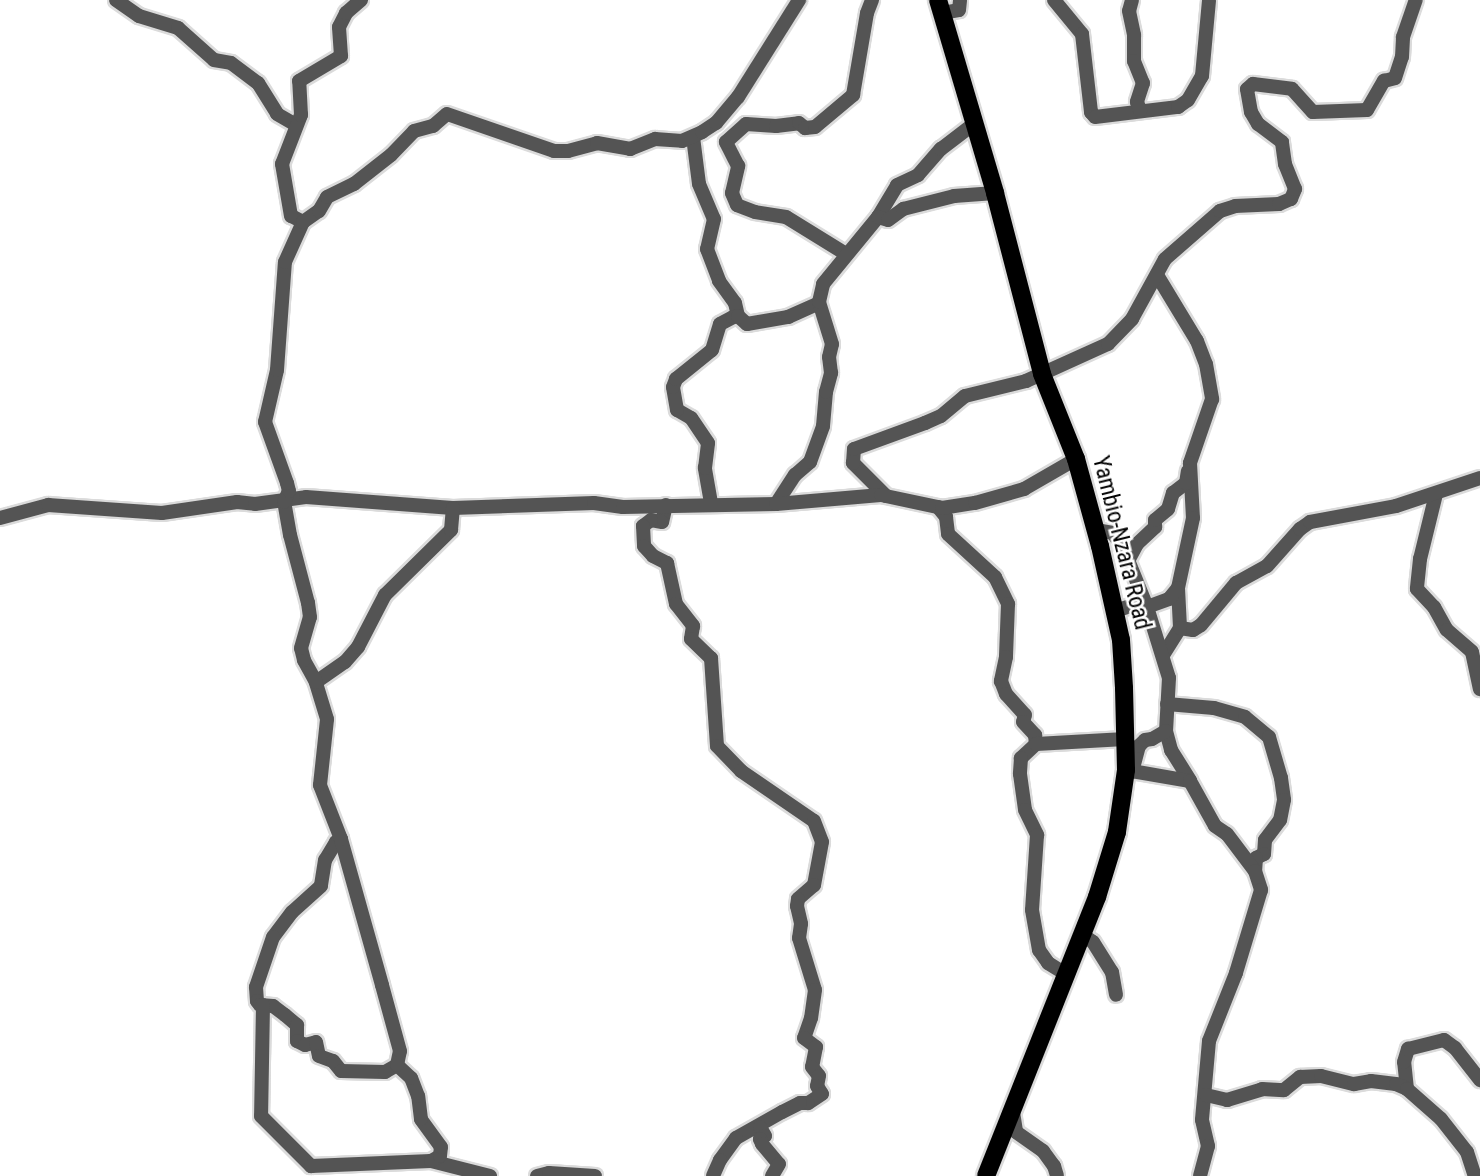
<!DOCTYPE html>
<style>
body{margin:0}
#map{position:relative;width:1480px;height:1176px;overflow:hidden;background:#fff;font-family:"Roboto Condensed",sans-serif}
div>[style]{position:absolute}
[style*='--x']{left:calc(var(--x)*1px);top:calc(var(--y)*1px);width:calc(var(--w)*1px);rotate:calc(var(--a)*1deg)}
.roads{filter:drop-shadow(2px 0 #dbdbdb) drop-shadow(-2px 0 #dbdbdb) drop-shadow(0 2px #dbdbdb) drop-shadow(0 -2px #dbdbdb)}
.minor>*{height:14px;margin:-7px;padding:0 7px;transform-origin:7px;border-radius:7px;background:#545454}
.primary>*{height:18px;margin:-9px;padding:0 9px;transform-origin:9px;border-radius:9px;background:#000}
span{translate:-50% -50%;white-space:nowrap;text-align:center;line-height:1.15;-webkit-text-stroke:5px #fff;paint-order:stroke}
.street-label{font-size:23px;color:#000}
</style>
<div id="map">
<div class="roads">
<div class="minor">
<i style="--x:116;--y:0;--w:28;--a:35"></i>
<i style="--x:139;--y:16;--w:41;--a:17.1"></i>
<i style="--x:178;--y:28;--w:48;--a:41.6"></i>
<i style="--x:214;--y:60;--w:17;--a:10"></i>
<i style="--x:231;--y:63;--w:34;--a:37"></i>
<i style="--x:258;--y:83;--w:36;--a:58"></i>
<i style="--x:277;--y:114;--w:22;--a:30"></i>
<i style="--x:1054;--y:0;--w:44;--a:50.5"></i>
<i style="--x:1082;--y:34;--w:79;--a:83.4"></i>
<i style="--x:1091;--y:112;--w:6;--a:51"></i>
<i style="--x:1095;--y:117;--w:84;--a:-6.9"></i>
<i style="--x:1178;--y:107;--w:12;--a:-35"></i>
<i style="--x:1188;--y:100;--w:28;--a:-60"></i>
<i style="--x:1202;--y:76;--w:76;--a:-84.7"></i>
<i style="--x:1132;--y:0;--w:11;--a:105"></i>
<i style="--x:1129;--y:11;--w:25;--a:78"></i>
<i style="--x:1134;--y:35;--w:26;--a:90"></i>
<i style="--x:1134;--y:61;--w:24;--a:68"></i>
<i style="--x:1143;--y:83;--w:20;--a:108"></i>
<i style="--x:1137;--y:102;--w:9;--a:69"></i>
<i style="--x:942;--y:13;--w:17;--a:-10"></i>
<i style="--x:959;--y:10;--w:10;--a:-84"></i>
<i style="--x:693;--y:137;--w:47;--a:82.7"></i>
<i style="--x:699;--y:184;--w:38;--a:67"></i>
<i style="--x:714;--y:219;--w:31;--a:103"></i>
<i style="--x:707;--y:249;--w:34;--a:69"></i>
<i style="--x:719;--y:281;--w:27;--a:54"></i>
<i style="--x:735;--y:303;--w:13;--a:77"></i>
<i style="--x:878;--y:217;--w:37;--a:-59"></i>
<i style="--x:897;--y:185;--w:23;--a:-25"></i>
<i style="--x:918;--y:175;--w:35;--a:-49"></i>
<i style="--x:941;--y:149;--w:43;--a:-37.4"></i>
<i style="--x:303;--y:222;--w:13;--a:-153"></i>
<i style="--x:291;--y:216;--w:53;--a:-99.8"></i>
<i style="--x:282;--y:164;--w:53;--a:-68.8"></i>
<i style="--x:301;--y:115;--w:34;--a:-93"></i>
<i style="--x:299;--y:81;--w:49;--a:-30.8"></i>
<i style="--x:341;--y:56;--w:29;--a:-94"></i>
<i style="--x:339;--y:27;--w:16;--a:-63"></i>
<i style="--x:346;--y:13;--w:20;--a:-41"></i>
<i style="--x:846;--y:254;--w:70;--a:-148.3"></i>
<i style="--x:786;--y:217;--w:31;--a:-171"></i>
<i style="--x:755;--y:212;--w:19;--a:-159"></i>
<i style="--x:737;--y:205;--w:13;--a:-113"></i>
<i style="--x:732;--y:193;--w:28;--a:-77"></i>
<i style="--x:738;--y:166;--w:27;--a:-117"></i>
<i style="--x:726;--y:142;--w:27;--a:-42"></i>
<i style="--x:746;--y:124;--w:30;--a:4"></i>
<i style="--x:776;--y:126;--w:23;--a:-7"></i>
<i style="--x:799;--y:123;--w:8;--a:40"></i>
<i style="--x:805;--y:128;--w:10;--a:-6"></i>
<i style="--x:815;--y:127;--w:50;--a:-40.1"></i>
<i style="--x:853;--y:95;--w:83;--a:-80.3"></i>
<i style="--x:867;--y:13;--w:14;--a:-69"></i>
<i style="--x:1157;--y:275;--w:77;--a:58.8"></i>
<i style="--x:1197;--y:341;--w:25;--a:69"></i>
<i style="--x:1206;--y:364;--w:36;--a:80"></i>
<i style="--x:1212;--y:399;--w:68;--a:109"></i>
<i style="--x:1190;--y:463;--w:55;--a:86.9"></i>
<i style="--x:1193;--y:518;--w:72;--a:102.1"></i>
<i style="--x:1178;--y:588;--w:40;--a:87.1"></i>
<i style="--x:1180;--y:628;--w:32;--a:122"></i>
<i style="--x:1436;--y:494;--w:67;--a:103.8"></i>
<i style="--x:1420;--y:559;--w:30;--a:96"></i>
<i style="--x:1417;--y:589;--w:25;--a:47"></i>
<i style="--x:1434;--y:607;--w:26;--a:61"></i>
<i style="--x:1447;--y:630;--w:33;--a:41"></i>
<i style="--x:1472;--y:652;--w:38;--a:78"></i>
<i style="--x:886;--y:496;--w:47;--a:-135"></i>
<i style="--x:853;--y:463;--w:14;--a:-86"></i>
<i style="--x:854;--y:449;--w:76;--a:-20.1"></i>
<i style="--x:925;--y:423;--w:17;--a:-24"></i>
<i style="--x:941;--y:416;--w:31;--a:-40"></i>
<i style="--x:965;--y:396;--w:63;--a:-13.8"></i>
<i style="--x:1026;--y:381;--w:90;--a:-24.3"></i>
<i style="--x:1108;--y:344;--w:35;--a:-46"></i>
<i style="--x:1132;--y:319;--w:68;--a:-61.2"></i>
<i style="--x:1165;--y:259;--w:73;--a:-41.1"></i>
<i style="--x:1220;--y:211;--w:16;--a:-18"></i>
<i style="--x:1235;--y:206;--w:44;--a:-2.6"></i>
<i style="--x:1279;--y:204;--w:13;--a:-23"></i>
<i style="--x:1291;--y:199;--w:11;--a:-68"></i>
<i style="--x:1295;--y:189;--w:27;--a:-112"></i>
<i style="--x:1285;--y:164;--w:22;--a:-98"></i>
<i style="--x:1282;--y:142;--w:30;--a:-143"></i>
<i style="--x:1258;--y:124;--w:14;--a:-120"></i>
<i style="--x:1251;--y:112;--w:23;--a:-100"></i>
<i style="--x:1247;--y:89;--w:8;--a:-40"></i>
<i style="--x:1253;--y:84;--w:39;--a:7"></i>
<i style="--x:1292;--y:89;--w:31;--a:48"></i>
<i style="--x:1313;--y:112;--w:54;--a:-2.1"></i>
<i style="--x:1367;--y:110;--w:34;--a:-60"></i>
<i style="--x:1384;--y:81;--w:11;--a:-15"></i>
<i style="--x:1395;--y:78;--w:22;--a:-72"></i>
<i style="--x:1402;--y:57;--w:20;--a:-87"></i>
<i style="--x:1403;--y:37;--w:39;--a:-71"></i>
<i style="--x:711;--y:503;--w:36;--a:-100"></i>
<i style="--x:705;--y:468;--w:25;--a:-83"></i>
<i style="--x:708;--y:443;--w:30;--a:-124"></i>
<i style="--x:691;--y:418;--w:16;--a:-150"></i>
<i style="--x:677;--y:410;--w:23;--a:-100"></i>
<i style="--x:673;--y:387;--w:9;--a:-69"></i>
<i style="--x:676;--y:379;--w:46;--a:-38.9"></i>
<i style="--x:712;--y:350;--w:27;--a:-73"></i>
<i style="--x:720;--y:324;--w:15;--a:-28"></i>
<i style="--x:733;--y:317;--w:5;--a:-11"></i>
<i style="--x:738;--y:316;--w:12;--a:42"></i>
<i style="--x:747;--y:324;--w:42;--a:-9.7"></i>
<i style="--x:788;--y:317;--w:34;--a:-24"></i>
<i style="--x:776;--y:504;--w:35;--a:-57"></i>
<i style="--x:795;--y:475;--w:20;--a:-41"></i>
<i style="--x:810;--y:462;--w:38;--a:-70"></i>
<i style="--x:823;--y:426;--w:34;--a:-85"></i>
<i style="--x:826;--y:392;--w:20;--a:-75"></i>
<i style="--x:831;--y:373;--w:16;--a:-97"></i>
<i style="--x:829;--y:357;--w:13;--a:-77"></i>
<i style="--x:832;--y:344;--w:44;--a:-107.2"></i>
<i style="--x:819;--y:302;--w:18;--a:-77"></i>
<i style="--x:823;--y:284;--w:87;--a:-50.6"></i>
<i style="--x:878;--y:217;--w:10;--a:17"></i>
<i style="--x:888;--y:220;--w:19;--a:-36"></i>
<i style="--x:903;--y:209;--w:53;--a:-14.3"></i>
<i style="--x:954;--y:196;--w:41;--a:-4.2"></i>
<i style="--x:666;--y:505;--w:17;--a:103"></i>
<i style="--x:662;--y:522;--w:11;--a:-170"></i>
<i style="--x:651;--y:520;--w:10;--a:143"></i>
<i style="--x:643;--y:526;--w:20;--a:87"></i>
<i style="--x:644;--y:546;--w:13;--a:48"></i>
<i style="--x:653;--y:556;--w:16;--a:27"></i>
<i style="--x:667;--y:563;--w:42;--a:77.6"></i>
<i style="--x:676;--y:604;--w:28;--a:52"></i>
<i style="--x:693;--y:626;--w:13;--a:99"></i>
<i style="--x:691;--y:639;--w:28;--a:44"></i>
<i style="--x:711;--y:658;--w:88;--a:86.1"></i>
<i style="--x:717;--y:746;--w:35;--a:46"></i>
<i style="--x:741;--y:771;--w:88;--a:34.4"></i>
<i style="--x:814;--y:821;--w:22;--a:69"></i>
<i style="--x:822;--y:842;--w:44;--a:100.5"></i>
<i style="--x:814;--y:885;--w:21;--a:139"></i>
<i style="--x:798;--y:899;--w:7;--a:98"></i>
<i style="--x:797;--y:906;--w:18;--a:77"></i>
<i style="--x:801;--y:924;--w:14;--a:98"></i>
<i style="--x:799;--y:938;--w:54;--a:72.9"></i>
<i style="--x:815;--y:990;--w:28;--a:98"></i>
<i style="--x:811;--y:1018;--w:21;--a:109"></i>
<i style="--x:804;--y:1038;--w:15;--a:37"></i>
<i style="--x:816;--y:1047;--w:20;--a:101"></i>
<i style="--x:812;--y:1067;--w:11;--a:52"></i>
<i style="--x:819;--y:1076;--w:10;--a:101"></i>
<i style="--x:817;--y:1086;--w:9;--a:58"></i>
<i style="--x:822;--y:1094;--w:17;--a:147"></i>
<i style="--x:808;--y:1103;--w:8;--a:180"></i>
<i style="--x:800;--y:1103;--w:20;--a:153"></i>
<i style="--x:782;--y:1112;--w:53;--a:150.5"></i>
<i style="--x:736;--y:1138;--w:27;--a:126"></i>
<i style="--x:720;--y:1160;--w:17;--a:114"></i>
<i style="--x:938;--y:507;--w:13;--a:51"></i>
<i style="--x:946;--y:517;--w:17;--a:83"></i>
<i style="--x:948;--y:534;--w:64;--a:42.5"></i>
<i style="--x:995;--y:577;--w:30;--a:64"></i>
<i style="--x:1008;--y:604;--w:53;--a:92.2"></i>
<i style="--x:1006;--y:657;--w:25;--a:102"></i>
<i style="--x:1001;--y:681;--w:14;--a:69"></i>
<i style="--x:1006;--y:694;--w:28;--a:48"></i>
<i style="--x:1025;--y:715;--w:7;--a:106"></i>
<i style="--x:1023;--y:722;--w:18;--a:47"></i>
<i style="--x:1035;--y:735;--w:9;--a:84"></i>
<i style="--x:1036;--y:744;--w:21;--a:137"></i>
<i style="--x:1021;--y:758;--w:16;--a:94"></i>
<i style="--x:1020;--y:774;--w:36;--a:82"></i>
<i style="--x:1025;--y:810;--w:28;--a:64"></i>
<i style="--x:1037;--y:835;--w:75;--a:93.8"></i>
<i style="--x:1032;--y:910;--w:41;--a:80.1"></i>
<i style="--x:1039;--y:950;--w:16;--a:55"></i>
<i style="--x:1048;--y:963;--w:22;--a:32"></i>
<i style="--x:0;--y:518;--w:50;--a:-15.2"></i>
<i style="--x:48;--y:505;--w:114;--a:4"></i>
<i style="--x:162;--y:513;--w:76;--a:-8.3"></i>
<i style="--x:237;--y:502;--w:18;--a:6"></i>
<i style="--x:255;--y:504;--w:51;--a:-7.8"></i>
<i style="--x:306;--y:497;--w:147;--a:4.3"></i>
<i style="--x:453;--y:508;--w:141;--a:-2"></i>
<i style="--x:594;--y:503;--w:29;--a:8"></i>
<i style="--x:623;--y:507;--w:153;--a:-1.1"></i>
<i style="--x:776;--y:504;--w:105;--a:-4.9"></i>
<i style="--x:881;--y:495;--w:62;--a:12"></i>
<i style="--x:942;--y:508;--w:33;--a:-9"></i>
<i style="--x:975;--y:503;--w:51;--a:-15.9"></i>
<i style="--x:1024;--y:489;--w:60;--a:-30"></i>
<i style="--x:1096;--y:530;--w:17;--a:10"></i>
<i style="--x:1113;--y:533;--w:20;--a:57"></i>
<i style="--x:1124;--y:550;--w:61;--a:68"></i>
<i style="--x:1147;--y:607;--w:74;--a:72.8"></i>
<i style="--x:1169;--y:678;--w:53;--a:93.2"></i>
<i style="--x:1166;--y:731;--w:20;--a:75"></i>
<i style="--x:1171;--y:750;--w:36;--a:58"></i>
<i style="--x:1128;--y:561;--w:19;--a:-62"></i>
<i style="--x:1137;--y:544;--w:25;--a:-43"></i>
<i style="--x:1155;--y:527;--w:7;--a:-90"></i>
<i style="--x:1155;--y:520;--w:17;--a:-40"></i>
<i style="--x:1168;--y:509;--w:17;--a:-73"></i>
<i style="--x:1173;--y:493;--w:16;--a:-38"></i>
<i style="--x:1186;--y:483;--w:12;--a:-81"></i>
<i style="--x:1115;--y:611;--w:19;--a:-18"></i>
<i style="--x:1133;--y:605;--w:14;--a:8"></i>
<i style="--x:1147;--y:607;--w:23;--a:-20"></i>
<i style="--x:1169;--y:599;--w:14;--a:-51"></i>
<i style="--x:1180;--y:628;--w:13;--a:9"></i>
<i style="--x:1193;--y:630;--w:9;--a:-32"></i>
<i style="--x:1201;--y:625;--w:55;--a:-50.2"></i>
<i style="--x:1236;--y:583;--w:35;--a:-29"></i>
<i style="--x:1267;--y:566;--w:50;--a:-48.3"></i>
<i style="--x:1300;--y:529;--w:12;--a:-35"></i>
<i style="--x:1310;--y:522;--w:87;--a:-10.5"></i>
<i style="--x:1396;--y:506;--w:89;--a:-18.4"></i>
<i style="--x:316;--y:682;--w:35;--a:-35"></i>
<i style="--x:345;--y:662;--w:20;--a:-49"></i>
<i style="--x:358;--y:647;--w:59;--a:-62.6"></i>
<i style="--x:385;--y:595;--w:93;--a:-44.6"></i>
<i style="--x:451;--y:530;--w:22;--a:-85"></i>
<i style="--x:1167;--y:704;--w:47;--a:4.9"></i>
<i style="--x:1214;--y:708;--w:32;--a:16"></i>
<i style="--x:1245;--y:717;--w:31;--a:40"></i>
<i style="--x:1269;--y:737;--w:43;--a:73.7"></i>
<i style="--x:1281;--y:778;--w:22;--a:82"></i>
<i style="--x:1284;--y:800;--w:20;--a:101"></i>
<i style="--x:1280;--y:820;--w:25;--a:127"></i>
<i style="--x:1265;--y:840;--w:14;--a:94"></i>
<i style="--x:1264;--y:854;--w:9;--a:153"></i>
<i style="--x:1256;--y:858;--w:13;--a:94"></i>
<i style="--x:1036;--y:744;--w:89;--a:-3.2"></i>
<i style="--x:1126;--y:770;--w:65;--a:9.8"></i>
<i style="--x:1190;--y:781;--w:51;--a:60.9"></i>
<i style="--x:1215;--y:826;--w:14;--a:34"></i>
<i style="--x:1227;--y:834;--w:46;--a:52.9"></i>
<i style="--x:1255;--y:871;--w:20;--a:72"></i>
<i style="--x:1261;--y:890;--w:87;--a:106.8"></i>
<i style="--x:1236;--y:973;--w:73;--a:111.7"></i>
<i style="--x:1209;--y:1041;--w:79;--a:95.1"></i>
<i style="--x:1202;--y:1120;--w:27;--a:77"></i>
<i style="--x:1208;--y:1146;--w:31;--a:105"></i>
<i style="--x:1132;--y:772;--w:27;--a:-75"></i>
<i style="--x:1139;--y:746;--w:8;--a:-45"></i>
<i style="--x:1145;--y:740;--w:7;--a:-8"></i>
<i style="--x:1152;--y:739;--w:16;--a:-30"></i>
<i style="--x:341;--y:839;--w:6;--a:149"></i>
<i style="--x:336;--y:842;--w:21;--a:121"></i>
<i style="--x:325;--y:860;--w:26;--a:99"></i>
<i style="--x:321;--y:886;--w:39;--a:138"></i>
<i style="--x:292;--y:912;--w:31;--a:127"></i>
<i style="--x:273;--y:937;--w:53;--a:108.8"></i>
<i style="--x:256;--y:987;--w:14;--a:86"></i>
<i style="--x:257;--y:1001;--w:5;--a:53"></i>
<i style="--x:260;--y:1005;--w:13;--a:4"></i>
<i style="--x:273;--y:1006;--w:15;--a:37"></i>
<i style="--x:285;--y:1015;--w:16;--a:40"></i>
<i style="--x:297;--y:1025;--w:16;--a:90"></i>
<i style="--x:297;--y:1041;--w:9;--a:27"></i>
<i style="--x:305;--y:1045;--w:11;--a:-15"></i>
<i style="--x:316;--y:1042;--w:14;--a:78"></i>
<i style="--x:319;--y:1056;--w:15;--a:20"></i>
<i style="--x:333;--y:1061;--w:13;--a:51"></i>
<i style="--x:341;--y:1071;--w:44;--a:1.3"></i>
<i style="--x:385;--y:1072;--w:14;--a:-30"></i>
<i style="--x:1083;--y:935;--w:12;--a:35"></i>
<i style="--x:1093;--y:942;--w:36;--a:58"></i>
<i style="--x:1112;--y:972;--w:23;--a:80"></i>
<i style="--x:263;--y:1005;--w:111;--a:91"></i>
<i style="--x:261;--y:1116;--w:71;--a:45"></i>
<i style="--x:311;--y:1166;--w:120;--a:-2.4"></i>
<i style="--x:431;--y:1161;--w:61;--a:14.3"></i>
<i style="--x:1407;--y:1089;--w:27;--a:-96"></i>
<i style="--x:1404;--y:1062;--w:14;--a:-73"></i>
<i style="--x:1408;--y:1049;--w:37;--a:-14"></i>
<i style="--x:1444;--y:1040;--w:14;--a:36"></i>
<i style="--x:1455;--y:1048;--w:41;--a:52"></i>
<i style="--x:1206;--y:1095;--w:22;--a:13"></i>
<i style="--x:1227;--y:1100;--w:37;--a:-17"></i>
<i style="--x:1262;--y:1089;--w:22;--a:3"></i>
<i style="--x:1284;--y:1090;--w:21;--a:-39"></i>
<i style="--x:1300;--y:1077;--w:21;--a:-3"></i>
<i style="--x:1321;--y:1076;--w:34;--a:14"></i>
<i style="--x:1354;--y:1084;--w:17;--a:-10"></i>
<i style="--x:1371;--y:1081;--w:25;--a:7"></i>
<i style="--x:1396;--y:1084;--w:12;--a:24"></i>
<i style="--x:1407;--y:1089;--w:45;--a:41.4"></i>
<i style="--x:1441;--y:1119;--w:42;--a:51.8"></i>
<i style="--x:1467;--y:1152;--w:25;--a:72"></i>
<i style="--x:1013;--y:1112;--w:20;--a:81"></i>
<i style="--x:1016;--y:1132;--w:33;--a:35"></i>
<i style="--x:1043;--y:1151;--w:19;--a:54"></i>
<i style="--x:1054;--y:1166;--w:10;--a:73"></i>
<i style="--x:760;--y:1127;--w:10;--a:61"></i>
<i style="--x:765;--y:1136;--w:6;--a:149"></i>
<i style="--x:760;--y:1139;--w:5;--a:68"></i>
<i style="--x:762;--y:1144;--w:26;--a:50"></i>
<i style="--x:779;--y:1164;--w:14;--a:120"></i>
<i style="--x:431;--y:1161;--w:10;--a:-29"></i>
<i style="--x:440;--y:1156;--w:9;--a:-84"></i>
<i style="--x:441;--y:1147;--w:34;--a:-126"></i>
<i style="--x:421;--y:1119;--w:23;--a:-97"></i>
<i style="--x:418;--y:1096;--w:19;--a:-111"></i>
<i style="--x:411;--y:1078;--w:19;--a:-137"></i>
<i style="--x:397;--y:1065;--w:14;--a:-78"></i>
<i style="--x:400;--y:1051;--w:68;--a:-105.3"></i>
<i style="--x:382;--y:985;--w:152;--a:-105.7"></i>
<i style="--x:341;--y:839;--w:58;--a:-111.3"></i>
<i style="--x:320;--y:785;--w:66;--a:-83.9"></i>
<i style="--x:327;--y:719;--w:39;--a:-107"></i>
<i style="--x:316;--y:682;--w:25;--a:-119"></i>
<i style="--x:304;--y:660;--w:12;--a:-104"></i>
<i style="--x:301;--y:648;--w:32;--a:-74"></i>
<i style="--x:310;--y:617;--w:14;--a:-98"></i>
<i style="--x:308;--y:603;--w:70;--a:-104.8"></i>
<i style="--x:290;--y:535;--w:34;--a:-100"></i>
<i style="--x:284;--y:502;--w:12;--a:-66"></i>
<i style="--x:289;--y:491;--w:8;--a:-104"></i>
<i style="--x:287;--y:483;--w:65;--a:-109.8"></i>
<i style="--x:265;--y:422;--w:53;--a:-77"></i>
<i style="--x:277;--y:370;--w:108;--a:-85.8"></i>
<i style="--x:285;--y:262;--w:44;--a:-65.8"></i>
<i style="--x:303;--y:222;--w:19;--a:-35"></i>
<i style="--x:319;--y:211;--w:16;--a:-60"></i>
<i style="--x:327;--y:197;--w:30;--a:-26"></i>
<i style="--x:354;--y:184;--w:47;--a:-38.1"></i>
<i style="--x:391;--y:155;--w:33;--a:-46"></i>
<i style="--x:414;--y:131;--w:20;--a:-15"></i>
<i style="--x:433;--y:126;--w:18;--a:-41"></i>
<i style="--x:447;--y:114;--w:113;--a:19.1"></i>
<i style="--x:554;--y:151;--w:14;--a:0"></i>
<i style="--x:568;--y:151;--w:30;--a:-15"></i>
<i style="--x:597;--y:143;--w:34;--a:10"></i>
<i style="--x:630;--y:149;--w:27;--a:-22"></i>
<i style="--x:655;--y:139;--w:27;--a:4"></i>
<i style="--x:682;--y:141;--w:22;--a:-24"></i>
<i style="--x:702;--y:132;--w:17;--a:-33"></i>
<i style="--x:716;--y:123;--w:34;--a:-50"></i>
<i style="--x:738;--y:97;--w:115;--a:-57.8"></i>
<i style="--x:537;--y:1176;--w:12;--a:-14"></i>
<i style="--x:549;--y:1173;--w:46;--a:3.7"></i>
</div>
<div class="primary">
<i style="--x:938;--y:0;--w:201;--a:73.5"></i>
<i style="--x:995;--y:193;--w:187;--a:75.4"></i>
<i style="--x:1042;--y:374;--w:92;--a:68.2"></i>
<i style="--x:1076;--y:459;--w:90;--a:74.6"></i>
<i style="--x:1100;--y:546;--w:96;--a:77.4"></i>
<i style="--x:1121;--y:640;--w:48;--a:86.4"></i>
<i style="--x:1124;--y:688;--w:82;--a:88.6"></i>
<i style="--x:1126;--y:770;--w:63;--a:98.3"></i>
<i style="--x:1117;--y:832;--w:68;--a:107.1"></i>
<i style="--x:1097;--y:897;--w:300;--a:111.7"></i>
</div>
</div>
<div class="street-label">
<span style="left:1121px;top:543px;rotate:76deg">Yambio-Nzara Road</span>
</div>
</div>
